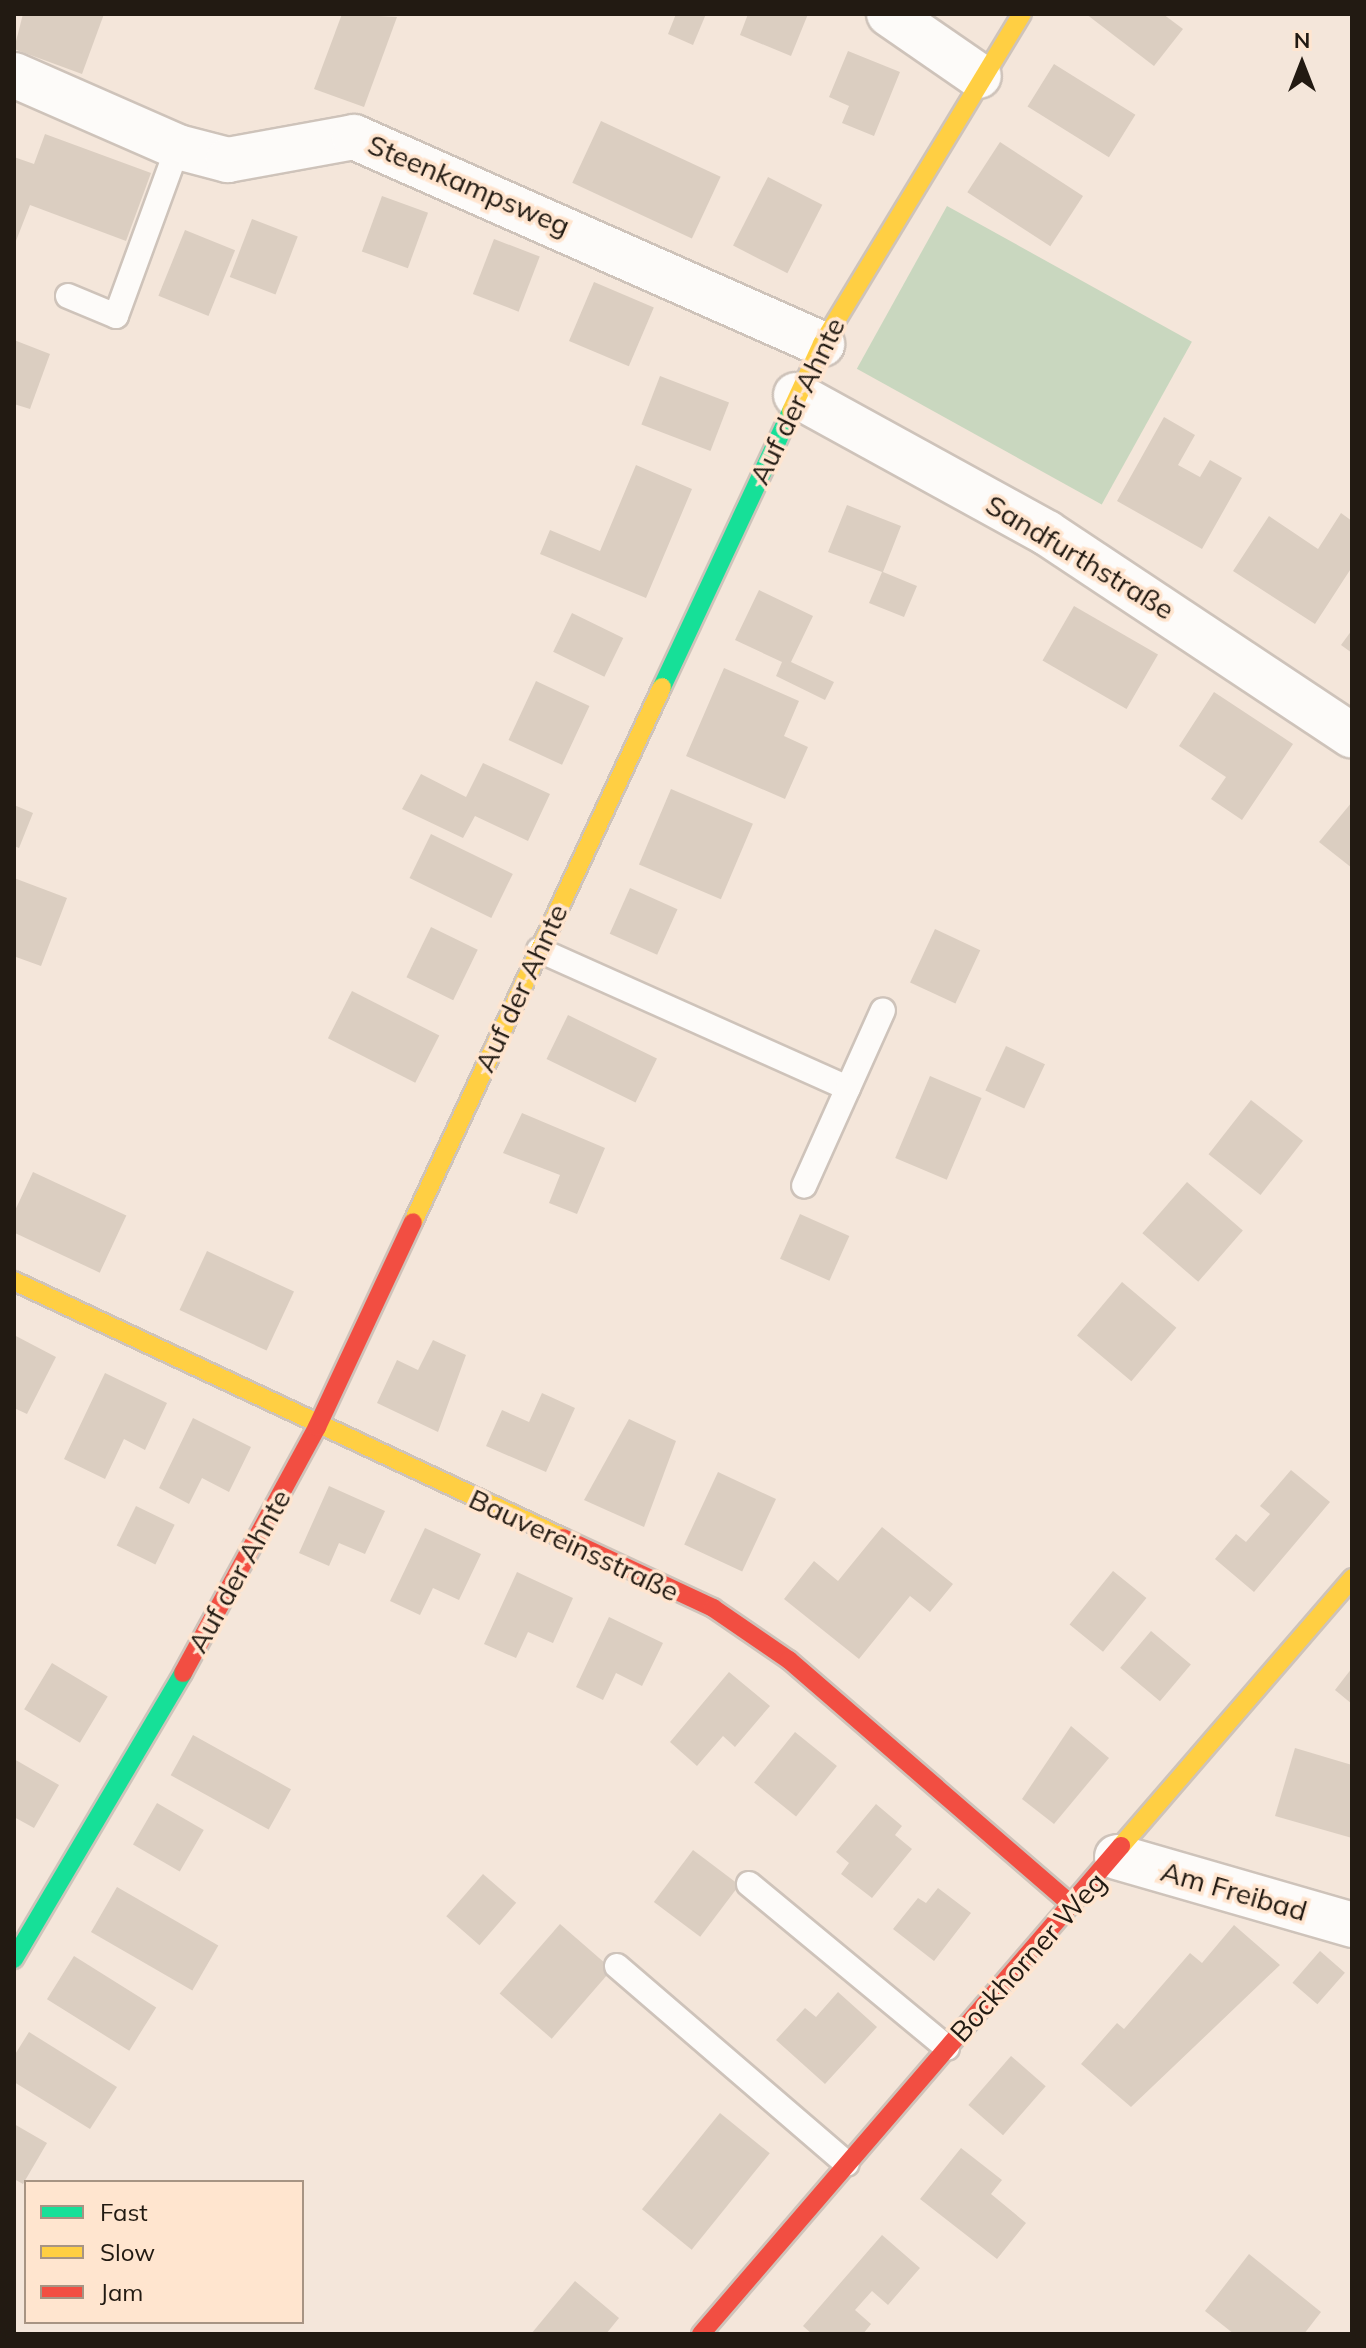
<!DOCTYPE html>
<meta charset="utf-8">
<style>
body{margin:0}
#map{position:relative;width:1366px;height:2348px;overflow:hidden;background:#f4e6da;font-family:Mulish,sans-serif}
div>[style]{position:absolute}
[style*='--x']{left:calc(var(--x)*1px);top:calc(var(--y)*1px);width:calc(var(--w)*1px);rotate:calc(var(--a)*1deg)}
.green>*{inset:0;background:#c9d7bf;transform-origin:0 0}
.building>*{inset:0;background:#dbcec1;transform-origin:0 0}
.roads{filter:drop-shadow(2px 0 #cec3ba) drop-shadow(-2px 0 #cec3ba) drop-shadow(0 2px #cec3ba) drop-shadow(0 -2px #cec3ba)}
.lane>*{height:24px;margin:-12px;padding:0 12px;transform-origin:12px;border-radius:12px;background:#fdfbf9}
.street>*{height:44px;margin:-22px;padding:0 22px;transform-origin:22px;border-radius:22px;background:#fdfbf9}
.fast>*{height:18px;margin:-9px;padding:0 9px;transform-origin:9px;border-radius:9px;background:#16e098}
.slow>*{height:18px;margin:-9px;padding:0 9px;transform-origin:9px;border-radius:9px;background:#ffcf43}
.jam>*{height:18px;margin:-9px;padding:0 9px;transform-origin:9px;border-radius:9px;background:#f24e42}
span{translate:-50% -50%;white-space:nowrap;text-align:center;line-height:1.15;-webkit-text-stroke:7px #ffe5cf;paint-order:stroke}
.street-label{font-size:28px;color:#221a12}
.frame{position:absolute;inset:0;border:16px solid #221a12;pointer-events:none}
.legend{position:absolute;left:24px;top:2180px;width:280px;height:144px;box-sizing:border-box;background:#ffe5cf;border:2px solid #a79483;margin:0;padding:10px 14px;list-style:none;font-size:24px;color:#221a12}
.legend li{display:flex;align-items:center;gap:16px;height:40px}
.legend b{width:40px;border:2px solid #a79483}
.north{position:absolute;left:1262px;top:24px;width:80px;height:80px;-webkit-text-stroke:6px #ffe5cf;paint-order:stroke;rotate:0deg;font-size:22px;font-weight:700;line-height:32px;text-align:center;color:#221a12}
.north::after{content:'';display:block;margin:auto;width:28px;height:36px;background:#221a12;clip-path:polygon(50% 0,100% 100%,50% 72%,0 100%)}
</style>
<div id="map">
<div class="green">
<i style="left:947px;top:206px;width:280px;height:186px;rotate:29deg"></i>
</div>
<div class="building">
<i style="clip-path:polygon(23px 14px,104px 14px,82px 74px,14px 49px)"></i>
<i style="clip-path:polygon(342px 14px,397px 17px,364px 107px,314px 89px)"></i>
<i style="clip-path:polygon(676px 14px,706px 14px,693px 45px,668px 34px)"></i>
<i style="clip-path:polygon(748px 14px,808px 14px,791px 56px,740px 35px)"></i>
<i style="clip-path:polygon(1086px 14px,1163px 14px,1183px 29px,1154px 66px)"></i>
<i style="clip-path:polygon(848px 51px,900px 72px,874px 136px,842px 123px,849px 106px,829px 97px)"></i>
<i style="left:1054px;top:64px;width:96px;height:50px;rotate:32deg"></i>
<i style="left:601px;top:121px;width:132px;height:68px;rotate:25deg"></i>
<i style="clip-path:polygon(45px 134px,151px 173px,126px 241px,30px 205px,14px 246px,14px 157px,34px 164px)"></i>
<i style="left:1000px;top:142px;width:99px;height:60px;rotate:33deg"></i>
<i style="left:768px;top:177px;width:61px;height:77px;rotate:27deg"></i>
<i style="left:382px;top:196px;width:49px;height:59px;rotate:20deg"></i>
<i style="left:252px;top:219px;width:49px;height:62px;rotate:21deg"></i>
<i style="left:185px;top:230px;width:54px;height:71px;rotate:22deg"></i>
<i style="left:494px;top:239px;width:49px;height:59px;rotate:21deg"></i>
<i style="left:594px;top:282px;width:65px;height:64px;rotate:23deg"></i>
<i style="clip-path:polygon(14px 340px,50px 354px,30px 409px,14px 404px)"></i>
<i style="left:660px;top:376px;width:74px;height:52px;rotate:21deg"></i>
<i style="clip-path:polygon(1164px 417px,1195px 435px,1178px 465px,1200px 477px,1210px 460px,1242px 478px,1202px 549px,1117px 501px)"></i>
<i style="clip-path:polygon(636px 465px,692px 489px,646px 598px,540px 554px,550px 530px,600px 551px)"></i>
<i style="clip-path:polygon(847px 505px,901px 526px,883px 572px,917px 586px,904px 617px,869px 603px,882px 572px,828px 552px)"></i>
<i style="clip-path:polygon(1341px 513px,1352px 521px,1352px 567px,1315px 624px,1233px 571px,1269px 516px,1318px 549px)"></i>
<i style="clip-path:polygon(759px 590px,813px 616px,791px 662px,834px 682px,825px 700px,776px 676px,782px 662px,735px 640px)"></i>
<i style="left:1074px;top:606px;width:97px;height:63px;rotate:30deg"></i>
<i style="left:572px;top:613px;width:57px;height:43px;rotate:26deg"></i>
<i style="clip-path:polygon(1352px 630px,1352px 653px,1341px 645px)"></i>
<i style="clip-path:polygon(724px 668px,799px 701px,784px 736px,808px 747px,785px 799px,686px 756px)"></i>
<i style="left:536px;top:681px;width:59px;height:65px;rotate:25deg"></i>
<i style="clip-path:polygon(1214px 692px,1293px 744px,1242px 820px,1211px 799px,1226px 777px,1179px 746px)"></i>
<i style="clip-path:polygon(483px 763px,550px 794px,528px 841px,475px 816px,463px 838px,402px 809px,421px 774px,466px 797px)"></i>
<i style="left:671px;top:789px;width:89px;height:82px;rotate:23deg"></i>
<i style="clip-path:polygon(1352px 802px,1352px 868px,1319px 842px)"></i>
<i style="clip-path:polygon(14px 805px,33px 813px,19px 848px,14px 846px)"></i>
<i style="left:431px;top:834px;width:91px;height:49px;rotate:26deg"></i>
<i style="clip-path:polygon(14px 878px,67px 898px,41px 966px,16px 957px,14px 963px)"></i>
<i style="left:630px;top:888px;width:52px;height:50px;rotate:24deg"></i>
<i style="left:431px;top:927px;width:52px;height:56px;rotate:26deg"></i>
<i style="left:935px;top:929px;width:50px;height:59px;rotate:25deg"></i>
<i style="left:352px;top:991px;width:98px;height:53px;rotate:27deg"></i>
<i style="left:568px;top:1015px;width:99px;height:49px;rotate:26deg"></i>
<i style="left:1006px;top:1046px;width:43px;height:49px;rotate:25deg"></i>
<i style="left:930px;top:1076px;width:56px;height:89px;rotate:23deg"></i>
<i style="left:1251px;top:1100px;width:66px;height:69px;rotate:38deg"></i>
<i style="clip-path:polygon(522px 1113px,605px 1148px,577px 1214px,549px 1203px,560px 1175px,503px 1153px)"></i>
<i style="left:33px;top:1172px;width:103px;height:63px;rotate:25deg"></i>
<i style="left:1187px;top:1182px;width:74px;height:68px;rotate:41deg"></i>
<i style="left:800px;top:1214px;width:54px;height:49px;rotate:24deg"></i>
<i style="left:207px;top:1251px;width:96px;height:65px;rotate:25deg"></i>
<i style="left:1122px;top:1282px;width:71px;height:70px;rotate:40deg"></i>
<i style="clip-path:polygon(14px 1335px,56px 1357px,27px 1414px,14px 1408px)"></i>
<i style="clip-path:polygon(433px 1340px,466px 1355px,438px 1432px,377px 1403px,397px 1360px,418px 1370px)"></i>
<i style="clip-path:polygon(105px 1373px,167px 1403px,145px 1450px,124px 1439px,105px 1479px,64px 1459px)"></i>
<i style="clip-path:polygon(542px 1393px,575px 1408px,546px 1472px,486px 1446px,502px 1410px,529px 1422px)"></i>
<i style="clip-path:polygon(193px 1418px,251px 1447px,229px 1492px,202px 1478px,189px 1504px,159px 1488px)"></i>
<i style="clip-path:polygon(629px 1419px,676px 1441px,644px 1527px,584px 1500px)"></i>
<i style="clip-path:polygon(1291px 1470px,1330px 1502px,1254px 1592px,1215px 1559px,1236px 1534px,1246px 1542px,1270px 1514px,1260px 1506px)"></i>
<i style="left:718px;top:1472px;width:64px;height:80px;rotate:25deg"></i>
<i style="clip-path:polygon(329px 1486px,385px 1511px,365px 1554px,339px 1543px,329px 1566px,299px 1553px)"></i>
<i style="left:136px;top:1506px;width:43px;height:44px;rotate:26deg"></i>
<i style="clip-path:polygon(882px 1527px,953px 1584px,930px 1612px,910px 1596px,859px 1659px,784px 1599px,814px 1561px,838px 1581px)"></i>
<i style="clip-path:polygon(425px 1528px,481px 1554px,459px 1600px,433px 1588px,420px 1615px,390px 1601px)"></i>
<i style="left:1113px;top:1571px;width:43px;height:69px;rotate:39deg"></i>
<i style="clip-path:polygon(517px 1572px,573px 1598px,553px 1643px,528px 1632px,516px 1658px,484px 1644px)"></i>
<i style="clip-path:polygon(609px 1617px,663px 1643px,642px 1686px,616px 1673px,603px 1700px,576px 1687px)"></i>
<i style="left:1151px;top:1631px;width:52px;height:48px;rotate:40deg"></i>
<i style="left:52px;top:1663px;width:65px;height:54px;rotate:31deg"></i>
<i style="clip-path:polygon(1352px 1668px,1352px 1704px,1335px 1690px)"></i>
<i style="clip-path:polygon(729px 1672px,770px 1706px,735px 1747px,723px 1736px,697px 1766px,670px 1742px)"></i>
<i style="clip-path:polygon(1071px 1726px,1109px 1758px,1054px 1824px,1022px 1799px)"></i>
<i style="left:795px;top:1732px;width:54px;height:65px;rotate:39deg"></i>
<i style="left:193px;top:1735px;width:112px;height:46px;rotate:29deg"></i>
<i style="clip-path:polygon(1295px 1748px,1352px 1765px,1352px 1838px,1275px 1816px)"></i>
<i style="clip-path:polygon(14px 1759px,59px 1785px,34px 1828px,14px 1817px)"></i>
<i style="left:157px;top:1803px;width:54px;height:48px;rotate:30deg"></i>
<i style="clip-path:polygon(876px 1804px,902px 1826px,895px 1835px,912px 1849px,872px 1898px,841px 1874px,849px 1863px,836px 1852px)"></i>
<i style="left:693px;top:1850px;width:58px;height:65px;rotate:37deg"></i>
<i style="left:483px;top:1874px;width:44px;height:56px;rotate:41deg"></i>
<i style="left:117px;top:1887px;width:117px;height:52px;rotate:30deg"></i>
<i style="clip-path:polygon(938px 1888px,971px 1913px,934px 1961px,893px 1929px,918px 1898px,926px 1903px)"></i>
<i style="left:560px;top:1924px;width:69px;height:92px;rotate:41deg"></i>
<i style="clip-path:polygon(1234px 1925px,1280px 1965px,1131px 2107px,1081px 2064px,1117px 2023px,1124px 2029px,1190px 1953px,1202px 1963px)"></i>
<i style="left:1320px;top:1951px;width:33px;height:42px;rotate:41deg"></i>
<i style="left:74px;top:1956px;width:97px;height:51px;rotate:32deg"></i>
<i style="clip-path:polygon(838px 1992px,877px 2027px,825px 2084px,776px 2040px,805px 2008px,816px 2017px)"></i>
<i style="clip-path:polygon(29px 2032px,117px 2087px,90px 2129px,14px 2082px,14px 2056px)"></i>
<i style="left:1011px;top:2056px;width:46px;height:65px;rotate:41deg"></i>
<i style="left:720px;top:2113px;width:64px;height:124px;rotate:39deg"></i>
<i style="clip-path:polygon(14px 2124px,47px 2143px,23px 2184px,14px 2179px)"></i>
<i style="clip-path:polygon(961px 2148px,1002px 2180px,991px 2194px,1026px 2223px,997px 2259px,920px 2199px)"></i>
<i style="clip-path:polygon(882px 2235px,920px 2268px,888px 2305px,872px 2291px,863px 2301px,855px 2310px,871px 2324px,863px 2334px,812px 2334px,803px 2326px)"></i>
<i style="clip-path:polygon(1249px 2254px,1321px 2312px,1304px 2334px,1234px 2334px,1205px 2311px)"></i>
<i style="clip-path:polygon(575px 2281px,619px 2318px,606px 2334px,531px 2334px)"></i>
</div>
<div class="roads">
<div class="lane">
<i style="--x:68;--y:296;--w:52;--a:22.6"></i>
<i style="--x:116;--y:316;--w:180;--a:-69.9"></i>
<i style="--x:539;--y:950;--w:338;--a:24.1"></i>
<i style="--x:848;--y:1088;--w:107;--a:114.2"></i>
<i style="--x:848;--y:1088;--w:85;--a:-65.8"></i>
<i style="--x:749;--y:1884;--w:257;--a:39.6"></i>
<i style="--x:617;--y:1966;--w:303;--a:40.7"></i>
</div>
<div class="street">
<i style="--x:889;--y:14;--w:109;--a:34.6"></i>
<i style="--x:14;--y:75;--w:179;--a:23.7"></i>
<i style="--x:178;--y:147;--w:52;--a:14.6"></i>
<i style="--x:228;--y:160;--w:128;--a:-10.3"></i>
<i style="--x:354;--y:137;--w:512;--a:23.86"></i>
<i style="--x:796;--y:395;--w:286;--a:28.8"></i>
<i style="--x:1047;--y:533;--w:366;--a:33.6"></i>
<i style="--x:1117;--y:1857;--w:245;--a:16.1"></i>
</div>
<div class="fast">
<i style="--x:662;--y:687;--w:305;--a:-64.9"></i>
<i style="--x:14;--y:1959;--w:332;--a:-59.4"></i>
</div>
<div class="slow">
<i style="--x:791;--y:411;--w:74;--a:-65.2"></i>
<i style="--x:822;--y:344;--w:386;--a:-58.8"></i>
<i style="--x:413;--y:1222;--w:590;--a:-65.04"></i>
<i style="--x:14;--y:1281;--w:606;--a:25.09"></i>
<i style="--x:1121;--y:1846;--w:354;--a:-49.2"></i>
</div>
<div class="jam">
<i style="--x:563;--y:1538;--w:166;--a:25"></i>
<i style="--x:713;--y:1608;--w:92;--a:34.4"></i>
<i style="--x:789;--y:1660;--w:374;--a:40.9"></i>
<i style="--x:183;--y:1673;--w:280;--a:-61.4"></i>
<i style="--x:317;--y:1427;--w:226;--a:-64.9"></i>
<i style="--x:701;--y:2334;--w:644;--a:-49.28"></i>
</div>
</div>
<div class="street-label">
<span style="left:469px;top:185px;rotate:23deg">Steenkampsweg</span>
<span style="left:797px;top:401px;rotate:-64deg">Auf der Ahnte</span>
<span style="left:1080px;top:557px;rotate:31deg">Sandfurthstraße</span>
<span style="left:521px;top:988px;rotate:-65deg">Auf der Ahnte</span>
<span style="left:574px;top:1545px;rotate:25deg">Bauvereinsstraße</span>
<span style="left:239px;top:1571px;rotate:-61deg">Auf der Ahnte</span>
<span style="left:1234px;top:1891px;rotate:16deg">Am Freibad</span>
<span style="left:1028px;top:1957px;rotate:-48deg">Bockhorner Weg</span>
</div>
<div class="frame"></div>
<ul class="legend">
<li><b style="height:10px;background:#16e098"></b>Fast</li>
<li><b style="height:10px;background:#ffcf43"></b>Slow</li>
<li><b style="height:10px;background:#f24e42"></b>Jam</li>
</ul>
<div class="north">N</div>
</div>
